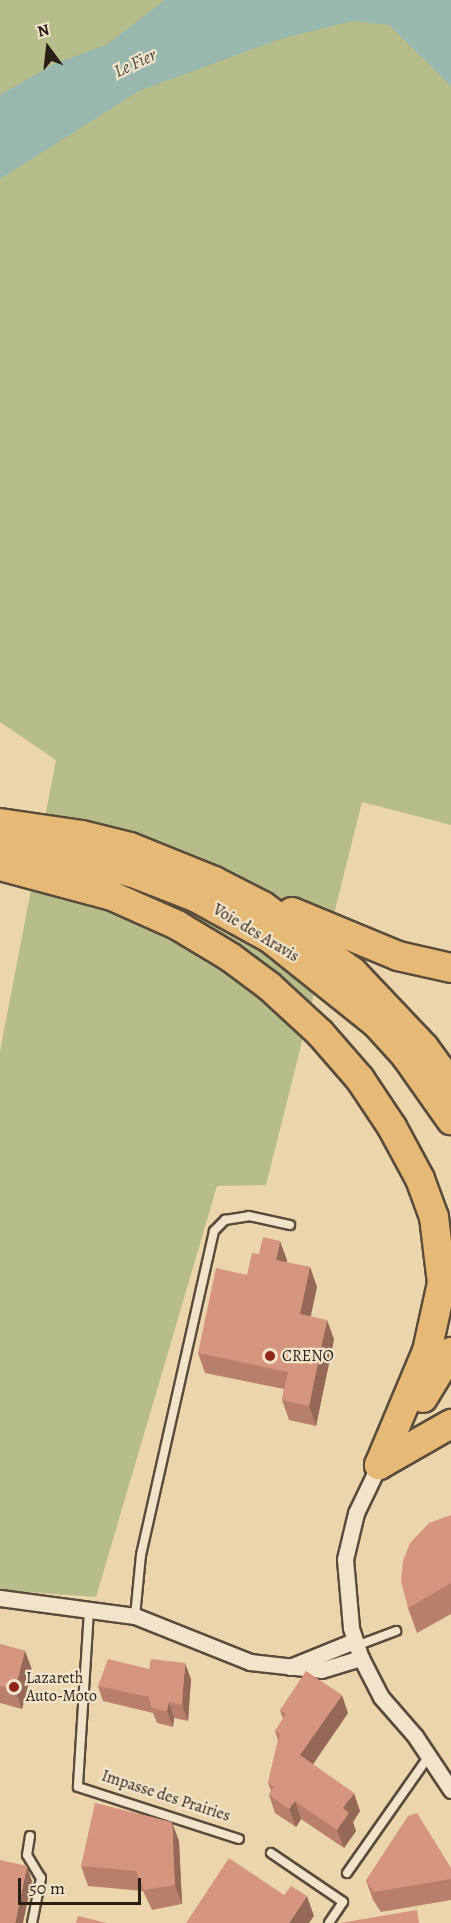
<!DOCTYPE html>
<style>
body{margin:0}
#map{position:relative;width:451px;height:1923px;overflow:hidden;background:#ebd5ad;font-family:Alegreya,serif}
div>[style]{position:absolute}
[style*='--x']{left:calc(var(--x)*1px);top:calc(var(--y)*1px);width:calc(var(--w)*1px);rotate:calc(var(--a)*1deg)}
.green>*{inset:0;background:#b6bd8b}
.water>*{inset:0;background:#99b8af}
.roads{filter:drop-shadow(2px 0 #5a4c3c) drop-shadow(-2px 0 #5a4c3c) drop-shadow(0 2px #5a4c3c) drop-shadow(0 -2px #5a4c3c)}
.lane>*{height:8px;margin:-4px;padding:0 4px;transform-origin:4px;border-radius:4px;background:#f2e4ca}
.street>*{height:15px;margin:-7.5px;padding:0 7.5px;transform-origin:7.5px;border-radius:7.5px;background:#f2e4ca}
.highway>*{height:28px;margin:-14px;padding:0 14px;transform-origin:14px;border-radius:14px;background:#e6ba76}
.wall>*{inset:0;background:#b8806c}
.shaded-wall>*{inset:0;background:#966858}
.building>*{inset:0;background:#d6957e}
.dots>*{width:16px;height:16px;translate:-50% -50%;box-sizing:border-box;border:3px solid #f2e4ca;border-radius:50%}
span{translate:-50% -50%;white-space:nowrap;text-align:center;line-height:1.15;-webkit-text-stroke:4.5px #f2e4ca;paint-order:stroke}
.street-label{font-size:16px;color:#291f17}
.poi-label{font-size:16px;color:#291f17}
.left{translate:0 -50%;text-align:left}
.water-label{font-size:18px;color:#4b4d45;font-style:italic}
.north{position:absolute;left:18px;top:18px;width:60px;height:60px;-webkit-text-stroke:4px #f2e4ca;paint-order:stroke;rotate:345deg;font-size:16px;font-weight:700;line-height:24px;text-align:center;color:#291f17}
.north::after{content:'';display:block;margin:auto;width:21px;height:27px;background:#291f17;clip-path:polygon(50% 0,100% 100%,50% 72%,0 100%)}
.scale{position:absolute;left:18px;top:1878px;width:123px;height:27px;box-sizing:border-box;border:3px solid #291f17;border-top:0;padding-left:8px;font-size:18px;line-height:21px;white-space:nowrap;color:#291f17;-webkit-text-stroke:4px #f2e4ca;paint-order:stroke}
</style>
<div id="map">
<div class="green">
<i style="clip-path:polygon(0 0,451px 0,451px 825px,362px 802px,266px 1185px,217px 1186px,96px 1597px,0 1590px,0 1051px,56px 760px,0 722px)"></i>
</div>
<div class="water">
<i style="clip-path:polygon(165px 0,451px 0,451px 86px,389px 25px,352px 21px,280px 39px,139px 91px,0 179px,0 95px,54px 64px,106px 45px)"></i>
</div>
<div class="roads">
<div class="lane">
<i style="--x:89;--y:1610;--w:177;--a:93.6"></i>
<i style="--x:78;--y:1787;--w:169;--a:17.9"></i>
<i style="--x:135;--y:1616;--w:61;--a:-84.4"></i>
<i style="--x:141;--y:1555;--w:332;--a:-77.3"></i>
<i style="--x:214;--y:1231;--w:16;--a:-45"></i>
<i style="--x:225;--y:1220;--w:24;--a:-9"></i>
<i style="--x:249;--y:1216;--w:42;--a:12.4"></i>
<i style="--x:356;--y:1646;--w:43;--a:-20.6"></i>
<i style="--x:30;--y:1836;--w:19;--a:99"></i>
<i style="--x:27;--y:1855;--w:27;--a:59"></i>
<i style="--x:41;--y:1878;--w:46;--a:101.3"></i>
<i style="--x:271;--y:1853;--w:87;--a:34.2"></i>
<i style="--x:343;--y:1902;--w:25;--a:124"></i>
<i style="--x:347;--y:1873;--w:143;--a:-55"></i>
</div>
<div class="street">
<i style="--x:379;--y:1465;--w:53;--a:115.6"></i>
<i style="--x:356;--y:1513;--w:47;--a:103.4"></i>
<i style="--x:345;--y:1559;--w:69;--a:85"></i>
<i style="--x:351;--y:1628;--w:32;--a:72"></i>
<i style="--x:361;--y:1658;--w:44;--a:62.9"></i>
<i style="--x:381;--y:1697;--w:52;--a:48.9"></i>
<i style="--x:415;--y:1736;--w:65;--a:56.3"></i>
<i style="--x:0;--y:1598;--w:136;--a:7.6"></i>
<i style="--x:135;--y:1616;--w:124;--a:21.8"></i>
<i style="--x:250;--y:1662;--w:71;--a:6.4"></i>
<i style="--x:321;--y:1670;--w:42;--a:-16.7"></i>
<i style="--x:290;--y:1667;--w:69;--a:-22.1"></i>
</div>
<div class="highway">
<i style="--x:0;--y:823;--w:83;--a:8.3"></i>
<i style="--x:82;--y:835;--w:49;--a:14"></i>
<i style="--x:130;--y:847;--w:91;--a:22"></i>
<i style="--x:214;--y:881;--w:55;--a:27"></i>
<i style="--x:263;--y:906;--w:112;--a:36.3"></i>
<i style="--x:353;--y:972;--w:103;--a:46.6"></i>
<i style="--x:424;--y:1047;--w:46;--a:53.9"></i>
<i style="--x:0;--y:846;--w:59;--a:7.9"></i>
<i style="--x:58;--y:854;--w:77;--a:14.2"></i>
<i style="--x:133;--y:873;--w:66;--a:21.2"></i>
<i style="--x:195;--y:897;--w:87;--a:28.9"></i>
<i style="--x:271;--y:939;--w:136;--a:38.7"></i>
<i style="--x:377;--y:1024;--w:42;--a:47.9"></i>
<i style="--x:405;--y:1055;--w:80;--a:54.7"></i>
<i style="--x:0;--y:866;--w:116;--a:15"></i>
<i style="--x:112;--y:896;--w:71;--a:24"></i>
<i style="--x:177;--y:925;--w:62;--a:31.1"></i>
<i style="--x:230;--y:957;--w:49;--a:36.6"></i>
<i style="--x:269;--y:986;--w:69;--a:42.7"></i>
<i style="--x:320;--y:1033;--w:61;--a:49"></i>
<i style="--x:360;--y:1079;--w:58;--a:56.3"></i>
<i style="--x:392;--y:1127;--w:59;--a:61.7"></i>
<i style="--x:420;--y:1179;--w:40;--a:69.8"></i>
<i style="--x:434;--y:1217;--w:66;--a:83.1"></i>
<i style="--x:442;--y:1283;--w:70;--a:102.4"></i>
<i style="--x:427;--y:1351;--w:124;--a:112.8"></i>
<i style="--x:292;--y:912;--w:115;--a:22.5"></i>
<i style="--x:398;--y:956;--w:54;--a:12.8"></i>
<i style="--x:423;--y:1398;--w:54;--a:-58.7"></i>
<i style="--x:379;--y:1465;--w:83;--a:-29.7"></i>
</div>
</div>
<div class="wall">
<i style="clip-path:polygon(287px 1260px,287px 1263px,310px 1267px,317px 1287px,310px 1316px,334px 1339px,316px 1426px,289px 1420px,282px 1400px,284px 1389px,205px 1373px,198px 1353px,247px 1275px)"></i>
<i style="clip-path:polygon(451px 1515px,451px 1614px,417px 1633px,408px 1608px)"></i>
<i style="clip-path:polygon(0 1644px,25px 1651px,32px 1670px,22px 1709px,0 1703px)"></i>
<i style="clip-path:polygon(191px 1679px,188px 1721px,174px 1718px,173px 1727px,157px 1723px,153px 1713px,103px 1701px,98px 1686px)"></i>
<i style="clip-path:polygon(280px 1710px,348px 1713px,313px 1764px,360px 1811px,353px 1822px,356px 1831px,344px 1848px,301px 1819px,296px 1827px,275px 1813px,269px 1795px,271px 1791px,268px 1783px,278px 1740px,275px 1731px,283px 1719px)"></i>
<i style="clip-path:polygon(179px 1841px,182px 1904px,152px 1910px,143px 1891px,88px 1886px,81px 1866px)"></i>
<i style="clip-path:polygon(451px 1868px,451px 1900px,381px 1912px,373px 1900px,366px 1880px)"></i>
</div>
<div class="shaded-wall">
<i style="clip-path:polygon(280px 1241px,287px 1260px,283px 1280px,276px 1260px)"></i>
<i style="clip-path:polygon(310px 1267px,317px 1287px,307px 1334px,300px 1314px)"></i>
<i style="clip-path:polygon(327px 1320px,334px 1339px,316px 1426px,309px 1406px)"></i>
<i style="clip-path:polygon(25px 1651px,32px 1670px,22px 1709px,15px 1689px)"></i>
<i style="clip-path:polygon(185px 1663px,191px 1679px,188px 1721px,182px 1705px)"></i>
<i style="clip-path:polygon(342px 1695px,348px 1713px,307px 1773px,300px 1755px)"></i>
<i style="clip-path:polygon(169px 1702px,174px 1718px,173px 1727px,167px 1711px)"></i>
<i style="clip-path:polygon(354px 1793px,360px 1811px,353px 1822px,356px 1831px,344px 1848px,337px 1830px,343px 1808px)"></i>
<i style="clip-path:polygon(295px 1801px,301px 1819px,296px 1827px,289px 1809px)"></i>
<i style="clip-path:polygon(172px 1822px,179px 1841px,182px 1904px,175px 1885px)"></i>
<i style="clip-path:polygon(27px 1866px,32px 1881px,23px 1923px,15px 1923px)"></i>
<i style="clip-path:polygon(307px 1896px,314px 1916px,309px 1923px,289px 1923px)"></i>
</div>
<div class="building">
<i style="clip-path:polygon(263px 1237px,280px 1241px,276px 1260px,310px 1267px,300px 1314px,327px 1320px,309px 1406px,282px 1400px,288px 1372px,198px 1353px,216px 1268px,247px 1275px,252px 1253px,259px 1254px)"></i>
<i style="clip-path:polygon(451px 1515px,451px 1583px,408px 1608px,401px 1581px,403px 1561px,410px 1543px,429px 1523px)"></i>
<i style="clip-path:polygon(0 1644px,25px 1651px,15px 1689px,0 1686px)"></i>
<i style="clip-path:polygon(108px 1659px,149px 1669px,151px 1659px,185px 1663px,182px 1705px,169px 1702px,167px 1711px,152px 1708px,149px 1697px,98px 1686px)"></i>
<i style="clip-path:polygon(306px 1671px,342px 1695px,300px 1755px,354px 1793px,343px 1808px,349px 1813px,337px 1830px,295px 1801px,289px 1809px,269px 1795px,274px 1787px,268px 1783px,280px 1734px,275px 1731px,286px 1714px,280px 1710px)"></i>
<i style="clip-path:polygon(95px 1803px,172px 1822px,175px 1885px,144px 1890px,136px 1871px,81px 1866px)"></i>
<i style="clip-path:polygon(417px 1813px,451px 1868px,451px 1879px,374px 1892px,366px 1880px,408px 1816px)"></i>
<i style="clip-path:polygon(229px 1858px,284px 1895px,291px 1886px,307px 1896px,289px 1923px,186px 1923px)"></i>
<i style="clip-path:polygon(0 1860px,27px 1866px,15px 1923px,0 1923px)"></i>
<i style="clip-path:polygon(417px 1910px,419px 1923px,340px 1923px)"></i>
<i style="clip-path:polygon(78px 1916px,107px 1923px,76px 1923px)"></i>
</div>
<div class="dots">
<i style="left:270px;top:1356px;background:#8f2418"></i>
<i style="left:14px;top:1687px;background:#8f2418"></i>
</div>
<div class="street-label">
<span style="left:256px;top:933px;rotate:31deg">Voie des Aravis</span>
<span style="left:166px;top:1796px;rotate:18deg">Impasse des Prairies</span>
</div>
<div class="poi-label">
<span class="left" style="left:282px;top:1356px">CRENO</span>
<span class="left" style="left:26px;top:1687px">Lazareth<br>Auto-Moto</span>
</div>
<div class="water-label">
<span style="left:135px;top:63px;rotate:-25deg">Le Fier</span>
</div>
<div class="north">N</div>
<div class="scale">50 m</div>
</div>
